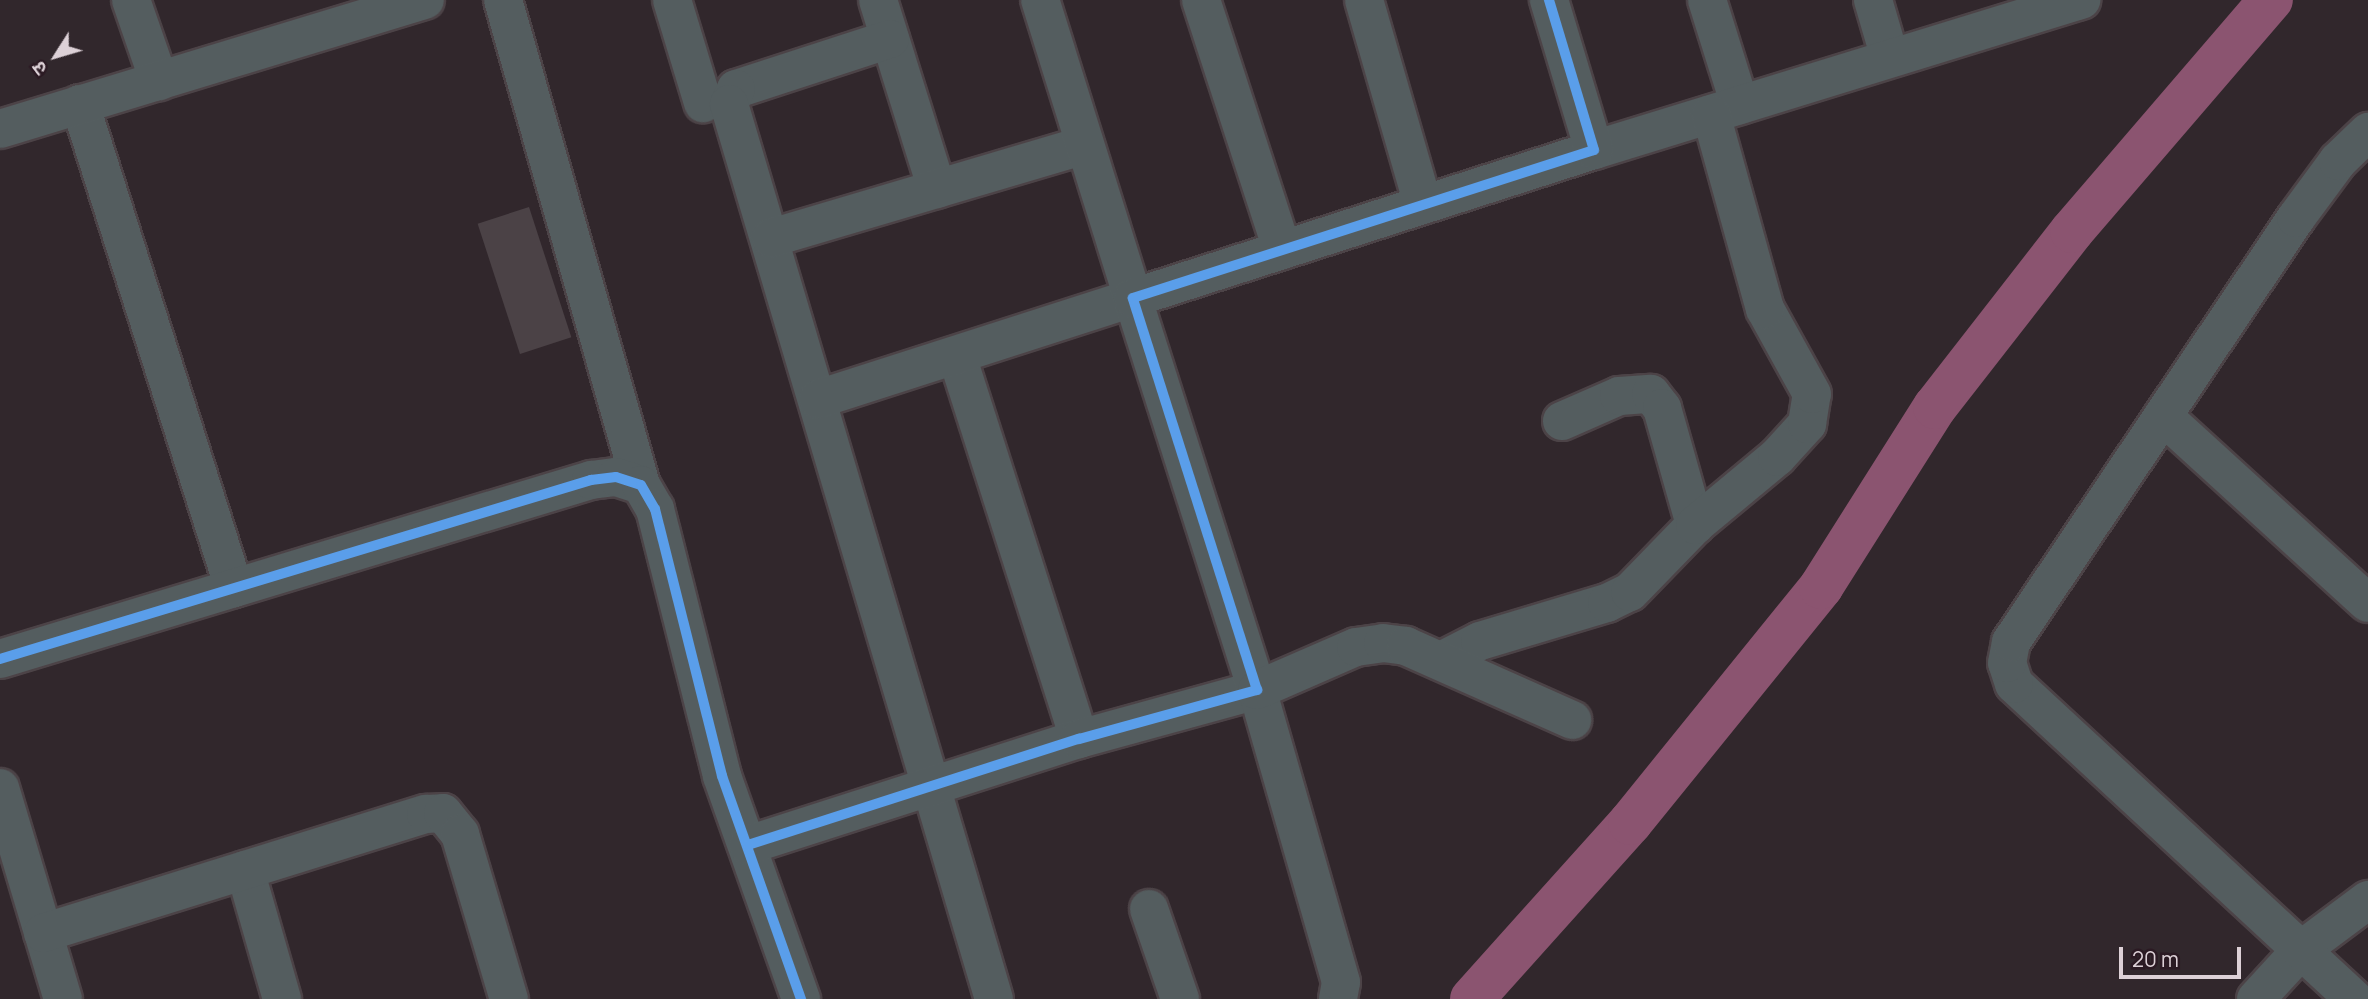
<!DOCTYPE html>
<meta charset="utf-8">
<style>
body{margin:0}
#map{position:relative;width:2368px;height:999px;overflow:hidden;background:#31272c;font-family:Manrope,"Noto Sans Devanagari",sans-serif}
div>[style]{position:absolute}
[style*='--x']{left:calc(var(--x)*1px);top:calc(var(--y)*1px);width:calc(var(--w)*1px);rotate:calc(var(--a)*1deg)}
.canal>*{height:44px;margin:-22px;padding:0 22px;transform-origin:22px;border-radius:22px;background:#8b5470}
.building>*{inset:0;background:#4b4246;transform-origin:0 0}
.roads{filter:drop-shadow(2px 0 #4c4347) drop-shadow(-2px 0 #4c4347) drop-shadow(0 2px #4c4347) drop-shadow(0 -2px #4c4347)}
.minor>*{height:38px;margin:-19px;padding:0 19px;transform-origin:19px;border-radius:19px;background:#545d5f}
.cycleway>*{height:10px;margin:-5px;padding:0 5px;transform-origin:5px;border-radius:5px;background:#5a9eea}
span{translate:-50% -50%;white-space:nowrap;text-align:center;line-height:1.15;-webkit-text-stroke:6px #2b1a23;paint-order:stroke}
.north{position:absolute;left:21px;top:21px;width:70px;height:70px;-webkit-text-stroke:5px #2b1a23;paint-order:stroke;rotate:233deg;font-size:19px;font-weight:700;line-height:28px;text-align:center;color:#ddd1d7}
.north::after{content:'';display:block;margin:auto;width:24px;height:32px;background:#ddd1d7;clip-path:polygon(50% 0,100% 100%,50% 72%,0 100%)}
.scale{position:absolute;left:2119px;top:947px;width:122px;height:32px;box-sizing:border-box;border:4px solid #ddd1d7;border-top:0;padding-left:9px;font-size:21px;line-height:24px;white-space:nowrap;color:#ddd1d7;-webkit-text-stroke:5px #2b1a23;paint-order:stroke}
</style>
<div id="map">
<div class="canal">
<i style="--x:1472;--y:999;--w:237;--a:-48.1"></i>
<i style="--x:1630;--y:823;--w:304;--a:-51"></i>
<i style="--x:1821;--y:587;--w:213;--a:-57.7"></i>
<i style="--x:1935;--y:407;--w:223;--a:-52.1"></i>
<i style="--x:2072;--y:231;--w:305;--a:-49.3"></i>
</div>
<div class="building">
<i style="left:529px;top:207px;width:137px;height:54px;rotate:72deg"></i>
</div>
<div class="roads">
<div class="minor">
<i style="--x:131;--y:0;--w:86;--a:70.9"></i>
<i style="--x:503;--y:0;--w:504;--a:74.12"></i>
<i style="--x:672;--y:0;--w:108;--a:73.2"></i>
<i style="--x:878;--y:0;--w:198;--a:72.7"></i>
<i style="--x:1201;--y:0;--w:263;--a:72"></i>
<i style="--x:1364;--y:0;--w:213;--a:73.9"></i>
<i style="--x:1707;--y:0;--w:110;--a:72.6"></i>
<i style="--x:1873;--y:0;--w:60;--a:73.7"></i>
<i style="--x:890;--y:39;--w:162;--a:162"></i>
<i style="--x:736;--y:89;--w:17;--a:115"></i>
<i style="--x:729;--y:104;--w:933;--a:73.51"></i>
<i style="--x:80;--y:104;--w:508;--a:72.35"></i>
<i style="--x:0;--y:129;--w:444;--a:-16.9"></i>
<i style="--x:1594;--y:150;--w:510;--a:-17.12"></i>
<i style="--x:771;--y:238;--w:327;--a:-16.5"></i>
<i style="--x:957;--y:356;--w:402;--a:72.3"></i>
<i style="--x:818;--y:399;--w:331;--a:-17.8"></i>
<i style="--x:1133;--y:298;--w:312;--a:-107.3"></i>
<i style="--x:2163;--y:416;--w:277;--a:42.4"></i>
<i style="--x:1562;--y:421;--w:62;--a:-23.7"></i>
<i style="--x:1619;--y:396;--w:32;--a:-4"></i>
<i style="--x:1651;--y:394;--w:18;--a:52"></i>
<i style="--x:1662;--y:408;--w:122;--a:74.2"></i>
<i style="--x:0;--y:659;--w:618;--a:-16.85"></i>
<i style="--x:591;--y:480;--w:25;--a:-7"></i>
<i style="--x:616;--y:477;--w:26;--a:18"></i>
<i style="--x:641;--y:485;--w:28;--a:60"></i>
<i style="--x:655;--y:509;--w:275;--a:75.9"></i>
<i style="--x:722;--y:776;--w:237;--a:70.5"></i>
<i style="--x:1441;--y:661;--w:44;--a:-27.1"></i>
<i style="--x:1480;--y:641;--w:133;--a:-16.7"></i>
<i style="--x:1607;--y:603;--w:25;--a:-26"></i>
<i style="--x:1630;--y:592;--w:93;--a:-45.9"></i>
<i style="--x:1695;--y:525;--w:107;--a:-39.7"></i>
<i style="--x:1777;--y:457;--w:45;--a:-47.7"></i>
<i style="--x:1807;--y:424;--w:30;--a:-81"></i>
<i style="--x:1812;--y:394;--w:97;--a:-118.9"></i>
<i style="--x:1765;--y:309;--w:202;--a:-105.5"></i>
<i style="--x:0;--y:788;--w:220;--a:73.4"></i>
<i style="--x:748;--y:845;--w:348;--a:-17.8"></i>
<i style="--x:1079;--y:739;--w:185;--a:-15.4"></i>
<i style="--x:1257;--y:690;--w:411;--a:-107.6"></i>
<i style="--x:1133;--y:298;--w:484;--a:-17.8"></i>
<i style="--x:1594;--y:150;--w:157;--a:-106.7"></i>
<i style="--x:245;--y:870;--w:134;--a:74"></i>
<i style="--x:1149;--y:909;--w:95;--a:71"></i>
<i style="--x:43;--y:933;--w:401;--a:-17.3"></i>
<i style="--x:426;--y:814;--w:17;--a:-3"></i>
<i style="--x:443;--y:813;--w:27;--a:51"></i>
<i style="--x:460;--y:834;--w:172;--a:73.5"></i>
<i style="--x:1338;--y:999;--w:17;--a:-80"></i>
<i style="--x:1341;--y:982;--w:304;--a:-106"></i>
<i style="--x:1257;--y:690;--w:108;--a:-23.5"></i>
<i style="--x:1356;--y:647;--w:27;--a:-8"></i>
<i style="--x:1383;--y:643;--w:23;--a:7"></i>
<i style="--x:1406;--y:646;--w:182;--a:24"></i>
<i style="--x:2256;--y:999;--w:67;--a:-47.4"></i>
<i style="--x:2301;--y:950;--w:84;--a:-36.7"></i>
<i style="--x:2354;--y:999;--w:463;--a:-137.2"></i>
<i style="--x:2014;--y:684;--w:22;--a:-108"></i>
<i style="--x:2007;--y:663;--w:21;--a:-79"></i>
<i style="--x:2011;--y:642;--w:511;--a:-56.09"></i>
<i style="--x:2296;--y:218;--w:71;--a:-53.6"></i>
<i style="--x:2338;--y:161;--w:42;--a:-44"></i>
</div>
</div>
<div class="cycleway">
<i style="--x:0;--y:659;--w:618;--a:-16.85"></i>
<i style="--x:591;--y:480;--w:25;--a:-7"></i>
<i style="--x:616;--y:477;--w:26;--a:18"></i>
<i style="--x:641;--y:485;--w:28;--a:60"></i>
<i style="--x:655;--y:509;--w:275;--a:75.9"></i>
<i style="--x:722;--y:776;--w:237;--a:70.5"></i>
<i style="--x:748;--y:845;--w:348;--a:-17.8"></i>
<i style="--x:1079;--y:739;--w:185;--a:-15.4"></i>
<i style="--x:1257;--y:690;--w:411;--a:-107.6"></i>
<i style="--x:1133;--y:298;--w:484;--a:-17.8"></i>
<i style="--x:1594;--y:150;--w:157;--a:-106.7"></i>
</div>
<div class="north">उ</div>
<div class="scale">20 m</div>
</div>
